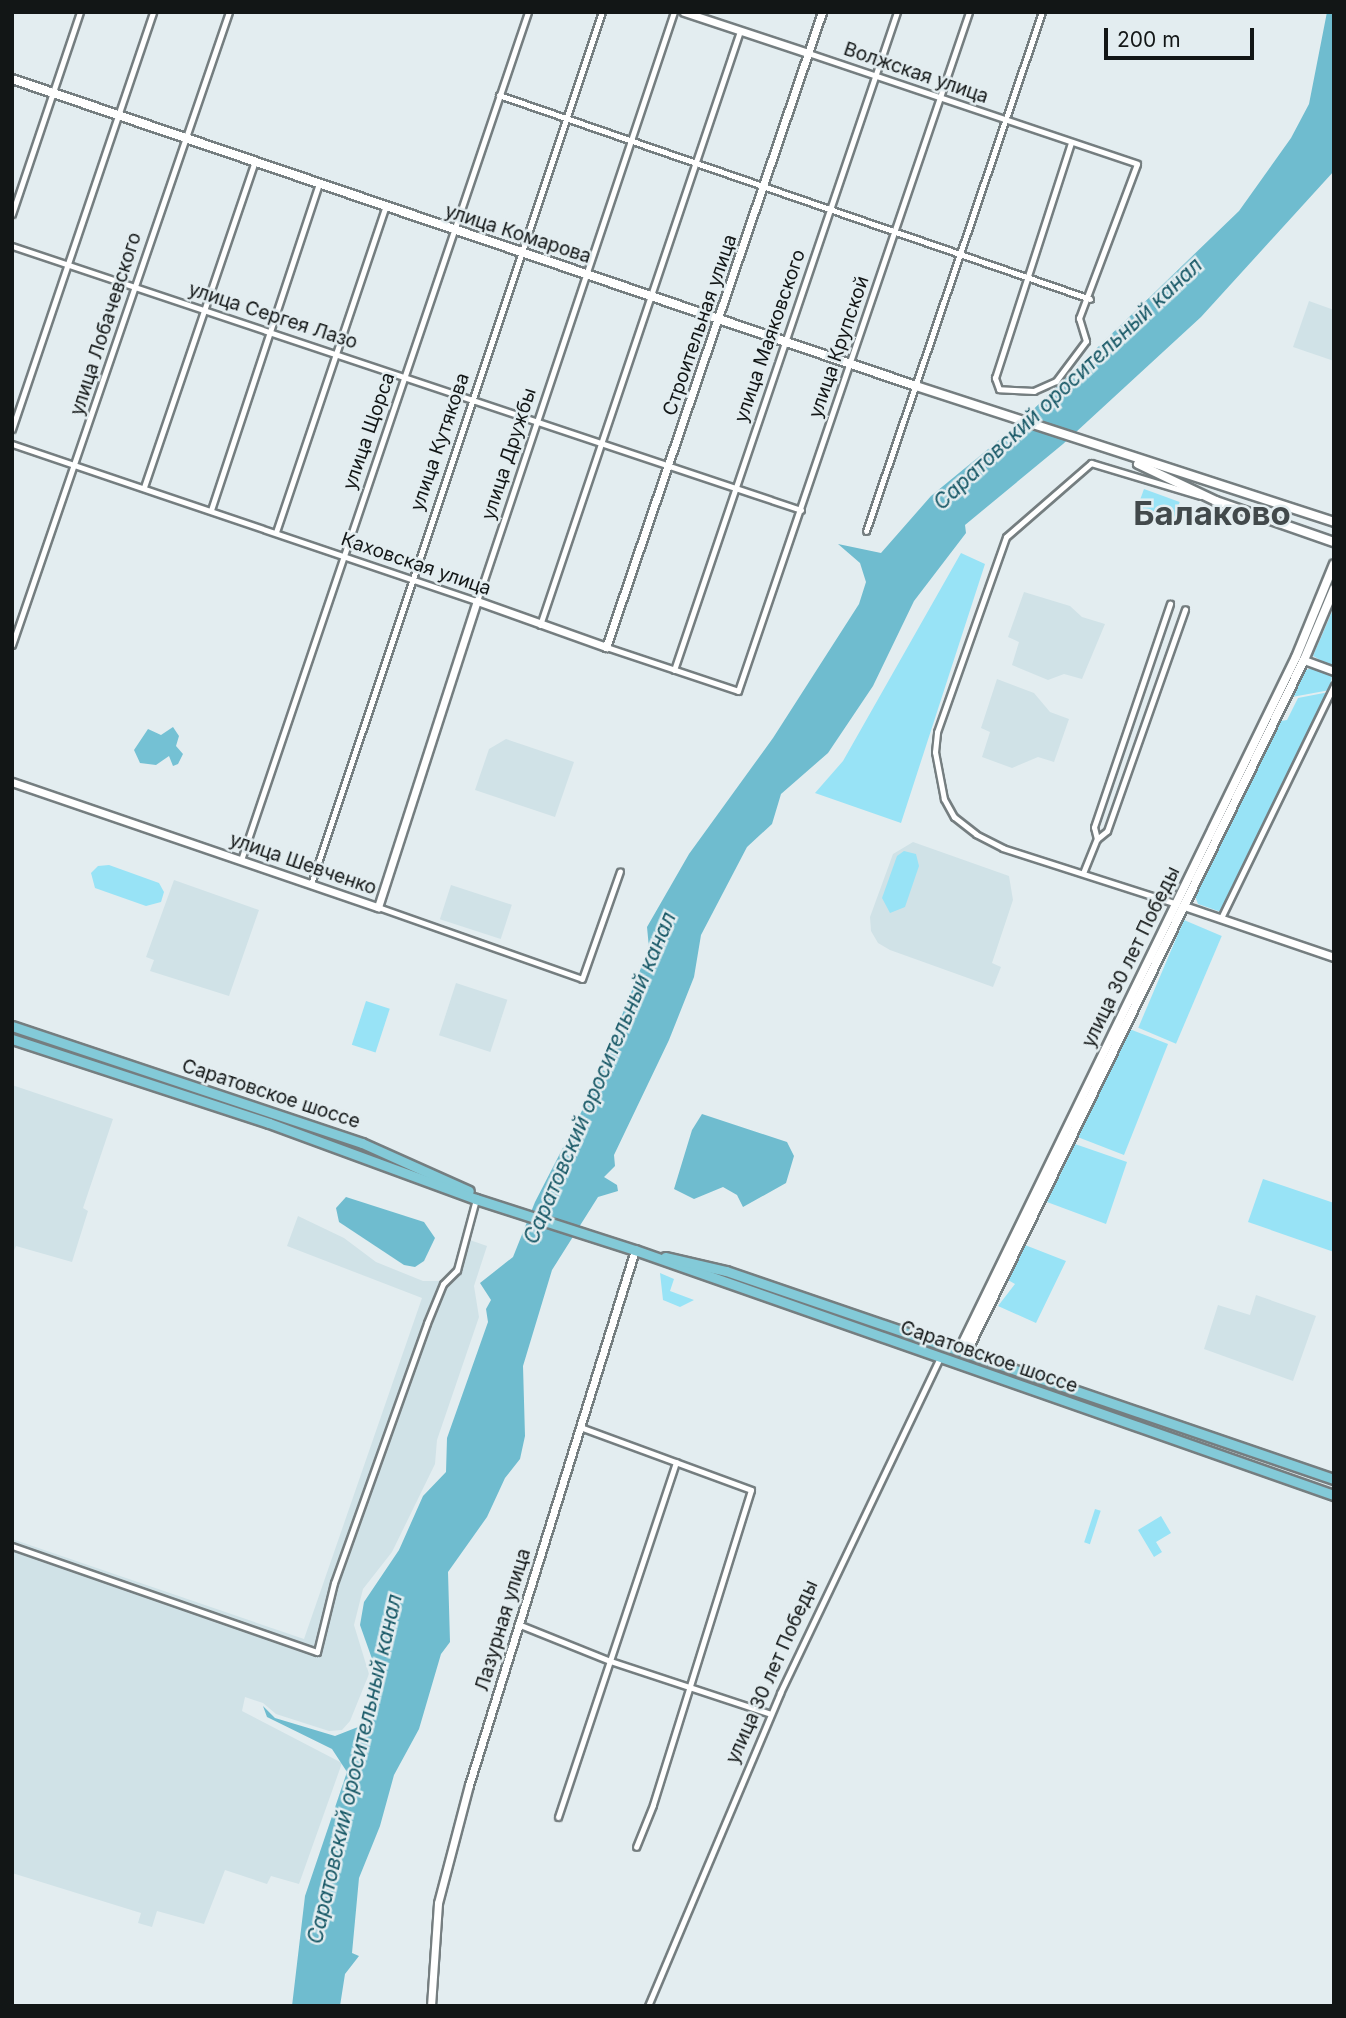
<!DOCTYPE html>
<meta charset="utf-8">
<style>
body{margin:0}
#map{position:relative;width:1346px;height:2018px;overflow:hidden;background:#e3edf0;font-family:Inter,sans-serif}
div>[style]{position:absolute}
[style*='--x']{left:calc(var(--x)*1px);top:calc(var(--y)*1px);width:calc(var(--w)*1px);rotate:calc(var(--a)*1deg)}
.built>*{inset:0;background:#d0e2e7;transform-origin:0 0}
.green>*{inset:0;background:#98e3f6;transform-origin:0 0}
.forest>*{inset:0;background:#74c1d4}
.water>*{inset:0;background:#6fbccf}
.roads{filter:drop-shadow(2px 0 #757e80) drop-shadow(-2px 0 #757e80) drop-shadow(0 2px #757e80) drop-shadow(0 -2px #757e80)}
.minor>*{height:5px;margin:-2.5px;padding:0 2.5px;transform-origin:2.5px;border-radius:2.5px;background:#fff}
.tertiary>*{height:7px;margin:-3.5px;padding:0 3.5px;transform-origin:3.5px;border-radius:3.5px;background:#fff}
.secondary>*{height:8px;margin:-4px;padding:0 4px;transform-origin:4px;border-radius:4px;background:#fff}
.primary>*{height:9px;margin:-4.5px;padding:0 4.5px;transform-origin:4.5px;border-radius:4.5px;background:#83cad8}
span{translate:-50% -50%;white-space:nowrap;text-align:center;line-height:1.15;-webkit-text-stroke:5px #e3edf0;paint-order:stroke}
.street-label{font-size:19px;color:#121616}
.water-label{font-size:21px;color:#165765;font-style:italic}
.town-label{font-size:33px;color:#42494b;font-weight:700}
.frame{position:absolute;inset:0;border:14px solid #121616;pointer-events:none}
.scale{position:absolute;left:1104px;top:28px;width:150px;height:32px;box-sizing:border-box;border:4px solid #121616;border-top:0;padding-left:9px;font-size:21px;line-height:24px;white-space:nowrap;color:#121616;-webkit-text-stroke:5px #e3edf0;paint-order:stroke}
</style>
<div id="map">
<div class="built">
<i style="clip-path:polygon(1309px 301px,1334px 310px,1334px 361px,1293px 347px)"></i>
<i style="clip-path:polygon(1024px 592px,1070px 606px,1082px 617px,1105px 624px,1082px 679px,1064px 674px,1048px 680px,1012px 665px,1019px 642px,1008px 637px)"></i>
<i style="clip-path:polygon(997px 679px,1034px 693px,1050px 712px,1069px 719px,1054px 762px,1038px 757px,1012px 768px,982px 757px,990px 732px,981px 728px)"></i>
<i style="clip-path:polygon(506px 739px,574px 762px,555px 817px,475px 790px,489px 749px)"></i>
<i style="clip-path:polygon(913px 842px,1009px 876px,1013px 900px,992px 963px,1001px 967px,993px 987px,890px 950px,878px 943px,871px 931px,870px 917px,893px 854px)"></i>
<i style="clip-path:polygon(174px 880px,259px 910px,229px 996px,150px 971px,154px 960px,146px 957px)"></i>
<i style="left:451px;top:885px;width:64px;height:36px;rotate:18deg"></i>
<i style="left:456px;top:983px;width:54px;height:55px;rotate:18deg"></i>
<i style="clip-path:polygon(12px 1085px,113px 1119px,83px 1208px,88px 1211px,72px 1262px,16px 1246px,12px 1255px)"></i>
<i style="clip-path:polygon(298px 1216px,344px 1238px,376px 1262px,423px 1281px,445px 1281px,456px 1266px,464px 1238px,487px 1246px,474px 1286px,479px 1317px,437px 1440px,435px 1464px,392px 1552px,363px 1589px,354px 1625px,369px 1674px,350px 1721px,342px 1730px,329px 1731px,276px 1714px,263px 1703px,245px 1697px,242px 1711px,342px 1763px,299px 1884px,271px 1876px,267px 1884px,225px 1870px,204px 1924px,157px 1911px,152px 1927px,138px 1923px,141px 1913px,12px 1873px,12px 1539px,304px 1639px,422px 1298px,287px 1246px)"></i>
<i style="clip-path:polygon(1256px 1295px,1316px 1316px,1293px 1381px,1204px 1349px,1218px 1305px,1250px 1315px)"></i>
</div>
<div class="green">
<i style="left:1144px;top:489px;width:38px;height:20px;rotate:20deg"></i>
<i style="clip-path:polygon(961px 553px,985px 564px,901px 823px,815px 793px,843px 761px)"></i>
<i style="clip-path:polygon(1334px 607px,1334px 668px,1313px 656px)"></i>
<i style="clip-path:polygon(1314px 667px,1332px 674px,1330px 690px,1292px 697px,1306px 670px)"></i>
<i style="clip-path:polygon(1329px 692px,1221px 912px,1198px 904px,1195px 896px,1281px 721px,1287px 720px,1298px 698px)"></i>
<i style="clip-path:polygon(904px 851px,916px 854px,919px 866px,905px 907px,890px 913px,882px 898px,897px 856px)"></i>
<i style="clip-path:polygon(109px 865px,159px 883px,164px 892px,161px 902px,146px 906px,95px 888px,91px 873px,98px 866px)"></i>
<i style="left:1184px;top:920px;width:41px;height:117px;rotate:23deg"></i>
<i style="left:366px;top:1001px;width:25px;height:46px;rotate:18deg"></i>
<i style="clip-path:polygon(1132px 1030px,1168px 1044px,1124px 1155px,1075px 1136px,1126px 1031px)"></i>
<i style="clip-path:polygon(1075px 1144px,1127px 1162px,1106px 1224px,1047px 1202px)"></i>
<i style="clip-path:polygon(1263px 1179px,1334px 1203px,1334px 1252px,1248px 1222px)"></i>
<i style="clip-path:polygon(1025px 1245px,1066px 1261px,1036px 1323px,998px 1306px,1015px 1284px,1008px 1280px)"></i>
<i style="clip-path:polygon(660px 1273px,674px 1279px,670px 1291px,694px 1300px,680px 1307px,663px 1300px)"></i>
<i style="left:1095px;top:1509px;width:6px;height:35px;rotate:18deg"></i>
<i style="clip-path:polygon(1161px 1516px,1171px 1533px,1156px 1542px,1162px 1552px,1154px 1557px,1138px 1530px)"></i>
</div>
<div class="forest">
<i style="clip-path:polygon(173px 727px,179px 736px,176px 746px,183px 754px,178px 764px,173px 766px,169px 756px,156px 765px,140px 763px,134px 750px,148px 729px,161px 735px)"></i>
</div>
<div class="water">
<i style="clip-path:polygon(1327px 12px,1334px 12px,1334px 171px,1201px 317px,1063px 444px,965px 525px,966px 533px,914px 601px,873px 686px,828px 753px,781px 794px,772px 824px,747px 847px,701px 935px,694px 977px,669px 1040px,614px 1155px,615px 1166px,604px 1177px,617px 1185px,618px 1191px,598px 1197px,552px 1270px,523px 1366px,525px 1436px,520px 1459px,505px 1478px,487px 1517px,448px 1572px,450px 1642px,441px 1654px,419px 1729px,394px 1775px,380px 1826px,359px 1878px,352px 1953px,359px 1956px,345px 1974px,340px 2006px,292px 2006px,305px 1896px,347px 1772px,332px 1749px,267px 1717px,263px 1706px,275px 1718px,335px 1736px,358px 1727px,382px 1687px,360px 1625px,364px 1602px,399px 1550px,423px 1496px,446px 1472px,447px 1438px,488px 1322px,486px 1309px,491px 1300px,480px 1283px,513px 1257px,535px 1202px,589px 1097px,649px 948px,647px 927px,689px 854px,773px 738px,859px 604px,866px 582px,860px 563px,838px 544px,881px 553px,931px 496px,1015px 427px,1239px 211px,1291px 138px,1309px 104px)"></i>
<i style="clip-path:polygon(702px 1114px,787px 1142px,794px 1156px,786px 1183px,743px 1207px,737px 1195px,723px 1187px,694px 1199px,674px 1189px,692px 1130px)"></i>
<i style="clip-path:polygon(346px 1197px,424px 1222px,435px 1238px,424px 1261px,415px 1267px,404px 1265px,339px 1222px,336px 1208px)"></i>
</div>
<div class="roads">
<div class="minor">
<i style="--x:808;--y:53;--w:347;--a:18.6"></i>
<i style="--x:1137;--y:164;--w:165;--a:110.6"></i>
<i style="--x:1079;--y:318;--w:24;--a:73"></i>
<i style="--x:1086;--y:341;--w:50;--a:126.9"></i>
<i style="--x:1056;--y:381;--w:24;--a:156"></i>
<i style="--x:1034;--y:391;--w:35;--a:-177"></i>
<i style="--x:999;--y:389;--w:12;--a:-110"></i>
<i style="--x:995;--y:378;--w:247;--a:-72.1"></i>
<i style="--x:499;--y:95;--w:625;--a:19.04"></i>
<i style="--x:12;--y:214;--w:213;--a:-71.4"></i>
<i style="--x:12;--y:246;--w:832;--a:18.5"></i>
<i style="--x:12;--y:429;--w:440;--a:-71.3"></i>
<i style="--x:12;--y:444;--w:491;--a:18.7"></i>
<i style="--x:477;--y:601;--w:621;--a:-71.51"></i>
<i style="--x:144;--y:487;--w:344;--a:-71.2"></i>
<i style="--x:211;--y:510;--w:344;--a:-71.7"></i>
<i style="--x:866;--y:531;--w:548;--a:-71.27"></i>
<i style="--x:276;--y:532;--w:344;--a:-71.4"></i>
<i style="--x:540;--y:625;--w:627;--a:-71.39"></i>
<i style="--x:12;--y:645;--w:669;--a:-71.08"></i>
<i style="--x:606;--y:647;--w:139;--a:18.4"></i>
<i style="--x:738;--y:691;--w:717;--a:-71.21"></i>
<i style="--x:674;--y:670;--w:695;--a:-71.28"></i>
<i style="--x:1097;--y:839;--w:13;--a:-39"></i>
<i style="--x:1107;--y:831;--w:235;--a:-70.6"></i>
<i style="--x:241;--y:860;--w:895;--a:-71.3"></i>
<i style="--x:1083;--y:873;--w:37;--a:-68"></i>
<i style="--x:1097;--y:839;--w:12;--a:-104"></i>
<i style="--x:1094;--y:827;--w:236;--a:-71.2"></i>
<i style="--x:311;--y:884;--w:919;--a:-71.55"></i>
<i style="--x:1177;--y:904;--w:183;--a:-162.2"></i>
<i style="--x:1003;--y:848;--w:30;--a:-153"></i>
<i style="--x:976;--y:834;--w:28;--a:-142"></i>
<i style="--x:954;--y:817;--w:21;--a:-119"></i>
<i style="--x:944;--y:799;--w:48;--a:-100.8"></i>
<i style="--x:935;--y:752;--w:20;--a:-84"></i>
<i style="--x:937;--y:732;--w:207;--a:-70.5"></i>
<i style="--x:1006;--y:537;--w:113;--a:-41"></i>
<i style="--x:1091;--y:463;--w:114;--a:16.8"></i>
<i style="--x:378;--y:907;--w:216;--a:19.4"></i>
<i style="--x:582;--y:979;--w:114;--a:-70.6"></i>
<i style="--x:1221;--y:918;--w:259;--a:-64.1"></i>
<i style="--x:580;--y:1427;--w:182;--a:20.2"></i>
<i style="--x:751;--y:1490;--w:330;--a:107.3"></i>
<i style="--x:653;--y:1805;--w:45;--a:112"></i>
<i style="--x:12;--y:1546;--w:323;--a:19.2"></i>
<i style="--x:317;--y:1652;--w:71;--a:-76.2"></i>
<i style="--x:334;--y:1583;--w:276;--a:-70.3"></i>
<i style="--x:427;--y:1323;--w:42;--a:-67.7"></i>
<i style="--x:443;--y:1284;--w:20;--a:-45"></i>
<i style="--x:457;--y:1270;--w:73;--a:-75"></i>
<i style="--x:518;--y:1624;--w:99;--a:21.9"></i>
<i style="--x:610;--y:1661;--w:169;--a:18.2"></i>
<i style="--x:558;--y:1817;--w:374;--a:-71.6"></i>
<i style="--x:648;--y:2006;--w:340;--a:-67.1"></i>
<i style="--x:780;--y:1693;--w:371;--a:-64.5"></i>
</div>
<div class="tertiary">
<i style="--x:684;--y:12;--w:131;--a:18.3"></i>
<i style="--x:1304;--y:660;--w:32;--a:20"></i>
<i style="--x:12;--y:782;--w:387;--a:18.9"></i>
<i style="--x:378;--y:907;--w:322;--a:-72.1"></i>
<i style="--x:477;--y:601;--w:137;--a:19.6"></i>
<i style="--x:606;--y:647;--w:671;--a:-71.21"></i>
<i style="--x:1184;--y:906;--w:158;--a:18.8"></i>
<i style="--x:431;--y:2006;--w:103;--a:-86.1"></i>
<i style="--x:438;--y:1903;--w:122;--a:-75.3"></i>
<i style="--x:469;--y:1785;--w:560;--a:-72.76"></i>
</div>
<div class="secondary">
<i style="--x:12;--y:79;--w:955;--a:18.76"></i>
<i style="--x:916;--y:386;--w:440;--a:18"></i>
<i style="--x:1138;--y:464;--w:86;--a:25.4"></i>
<i style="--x:1216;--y:501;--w:125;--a:19.2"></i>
<i style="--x:959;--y:1351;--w:771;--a:-64.1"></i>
<i style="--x:1296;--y:657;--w:100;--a:-67.8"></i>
<i style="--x:966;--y:1353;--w:771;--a:-64"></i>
<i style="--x:1304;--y:660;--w:77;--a:-67.1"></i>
</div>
<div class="primary">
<i style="--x:12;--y:1026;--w:369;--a:18.5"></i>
<i style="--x:362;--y:1143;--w:117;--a:24.2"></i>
<i style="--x:12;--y:1039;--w:270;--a:18.1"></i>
<i style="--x:269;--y:1123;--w:221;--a:20.2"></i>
<i style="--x:476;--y:1199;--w:167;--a:17.8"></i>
<i style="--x:635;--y:1250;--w:741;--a:19.32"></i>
<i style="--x:665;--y:1257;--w:63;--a:12.9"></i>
<i style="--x:726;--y:1271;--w:643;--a:18.89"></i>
</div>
</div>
<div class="street-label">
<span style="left:916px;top:73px;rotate:19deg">Волжская улица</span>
<span style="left:518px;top:234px;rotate:18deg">улица Комарова</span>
<span style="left:273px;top:316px;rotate:18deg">улица Сергея Лазо</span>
<span style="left:106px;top:324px;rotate:-72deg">улица Лобачевского</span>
<span style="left:700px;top:325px;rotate:-71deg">Строительная улица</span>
<span style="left:770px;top:336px;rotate:-71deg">улица Маяковского</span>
<span style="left:839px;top:347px;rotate:-71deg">улица Крупской</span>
<span style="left:369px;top:431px;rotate:-71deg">улица Щорса</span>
<span style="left:440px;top:442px;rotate:-71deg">улица Кутякова</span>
<span style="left:509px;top:454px;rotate:-72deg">улица Дружбы</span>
<span style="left:416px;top:564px;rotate:19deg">Каховская улица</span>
<span style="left:303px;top:864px;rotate:19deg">улица Шевченко</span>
<span style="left:1131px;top:957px;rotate:-64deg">улица 30 лет Победы</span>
<span style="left:271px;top:1094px;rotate:18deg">Саратовское шоссе</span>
<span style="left:989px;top:1357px;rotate:19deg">Саратовское шоссе</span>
<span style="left:503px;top:1620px;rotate:-73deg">Лазурная улица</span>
<span style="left:772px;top:1672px;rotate:-66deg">улица 30 лет Победы</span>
</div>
<div class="water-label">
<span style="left:1068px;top:384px;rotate:-43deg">Саратовский оросительный канал</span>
<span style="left:600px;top:1078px;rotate:-67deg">Саратовский оросительный канал</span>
<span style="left:355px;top:1769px;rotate:-77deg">Саратовский оросительный канал</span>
</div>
<div class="town-label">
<span style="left:1212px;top:514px">Балаково</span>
</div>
<div class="frame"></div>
<div class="scale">200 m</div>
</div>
